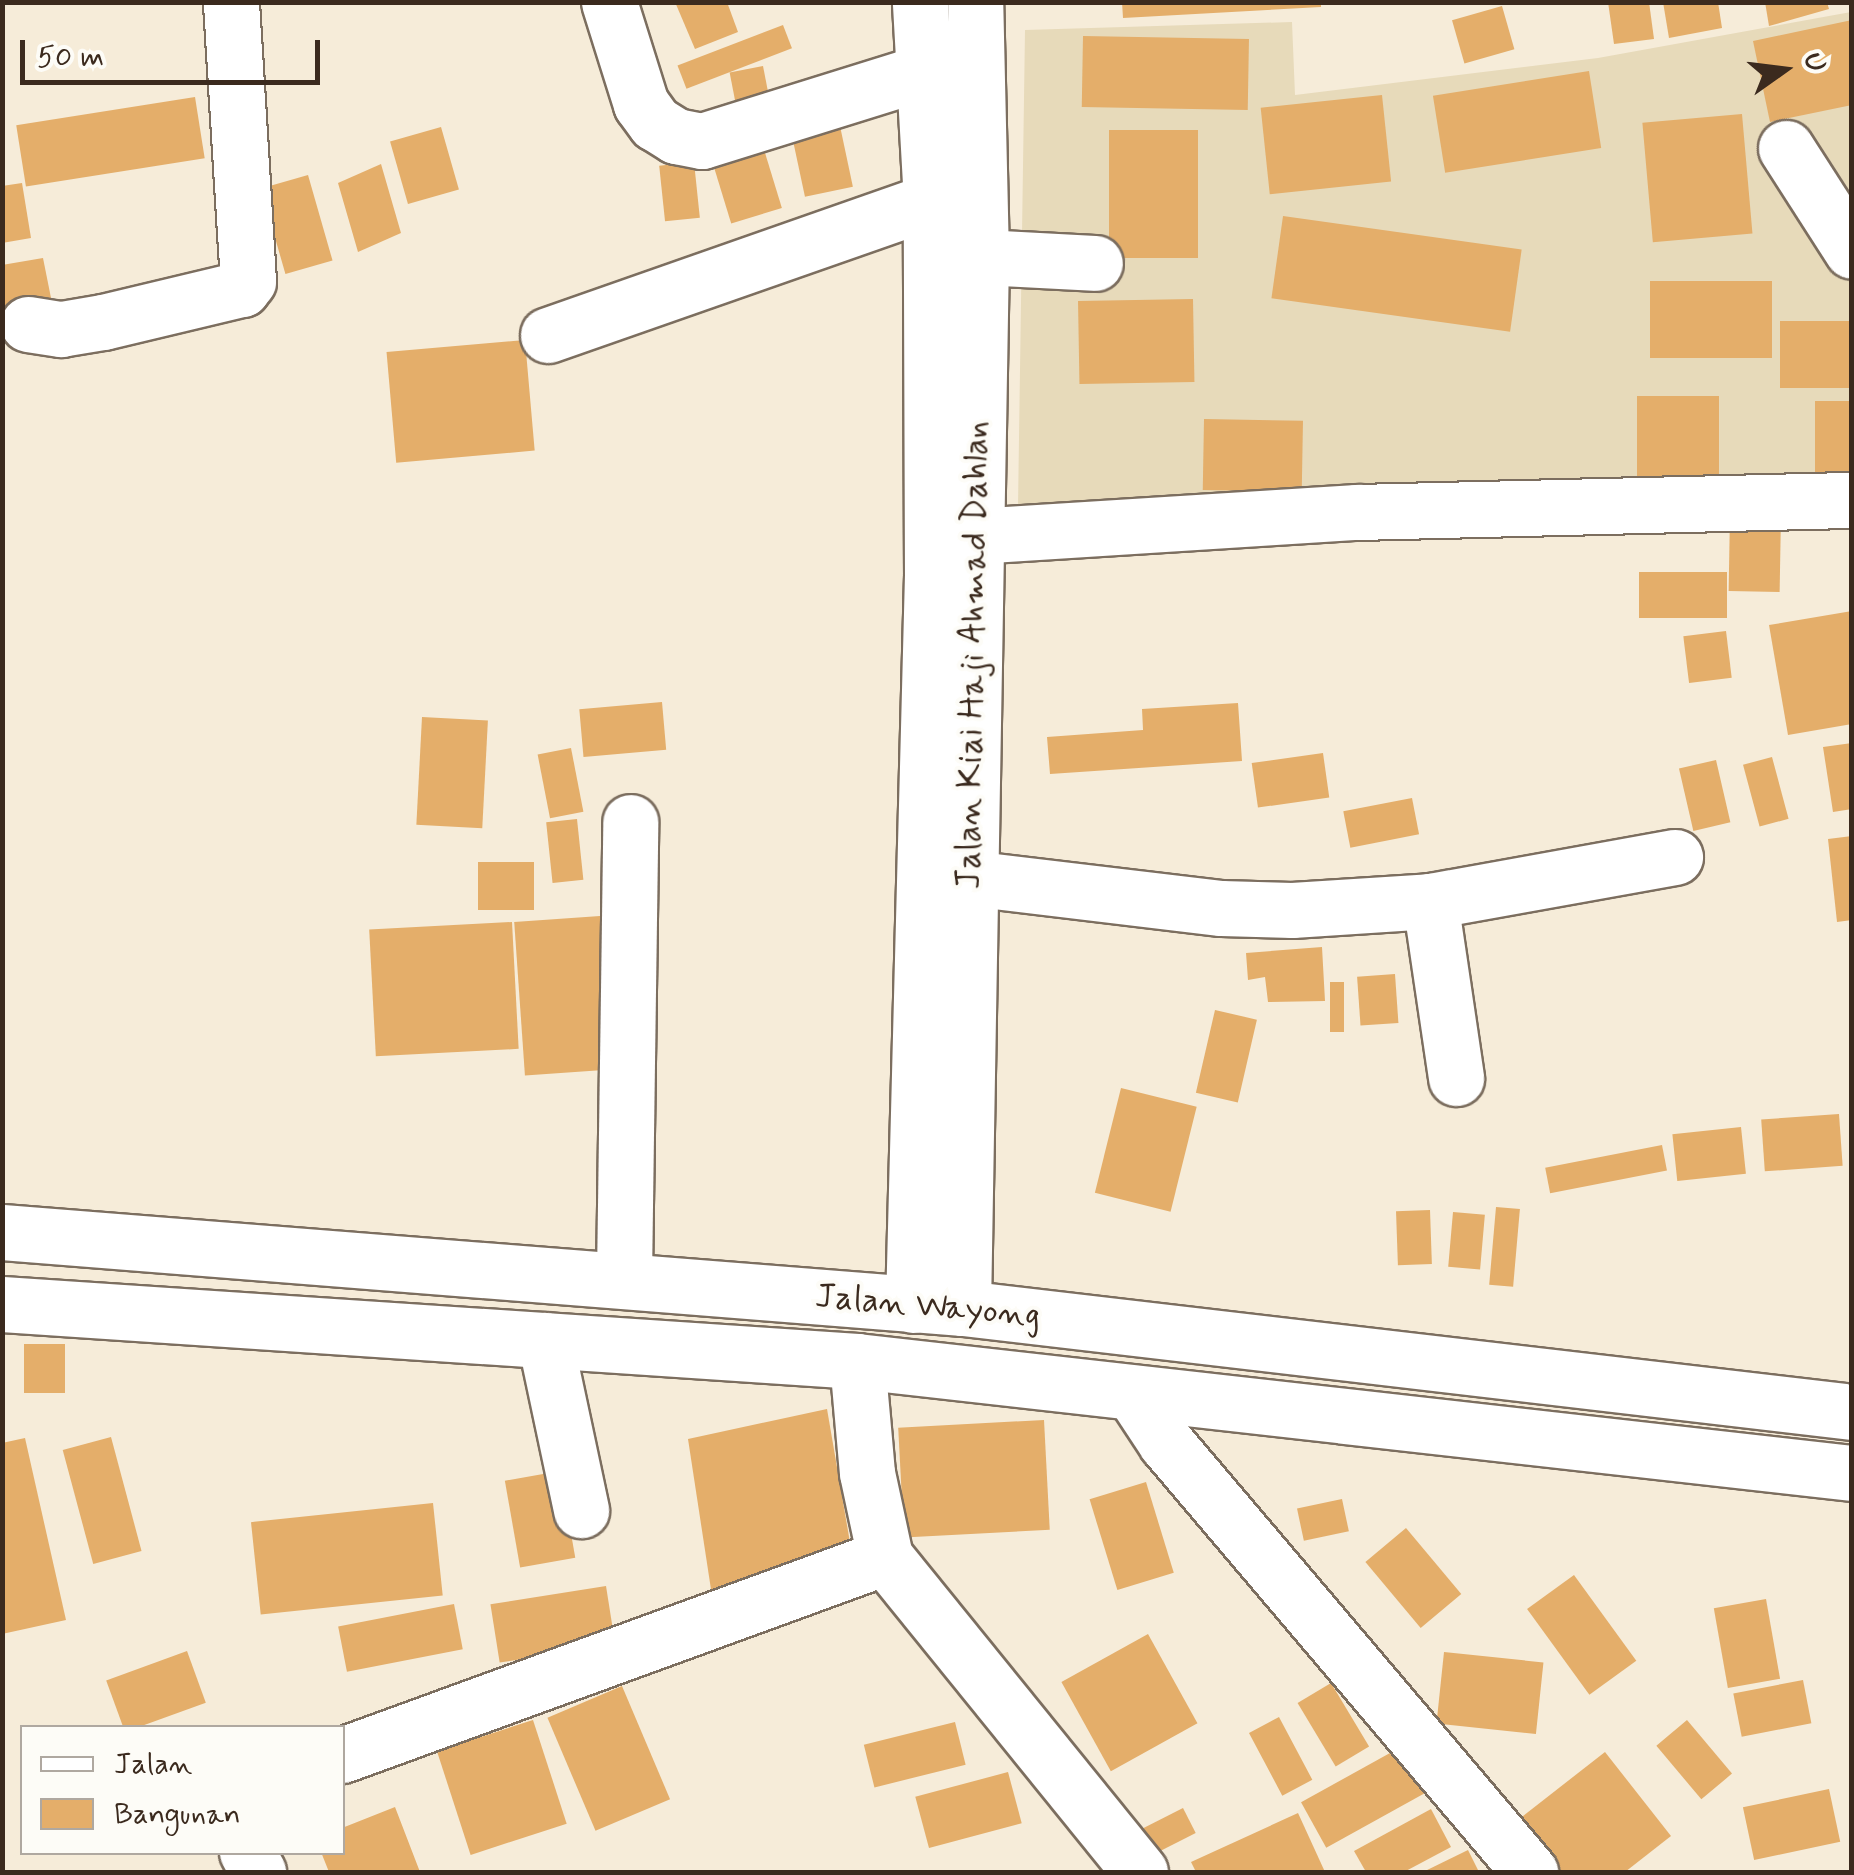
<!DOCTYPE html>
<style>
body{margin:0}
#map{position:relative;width:1854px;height:1875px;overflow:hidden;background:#f6ecd9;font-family:Mynerve,sans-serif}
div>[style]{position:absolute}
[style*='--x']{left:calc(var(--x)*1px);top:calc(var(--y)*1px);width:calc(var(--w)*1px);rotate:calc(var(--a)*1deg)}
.built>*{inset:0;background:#e7daba}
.building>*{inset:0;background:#e4ae6a;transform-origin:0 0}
.roads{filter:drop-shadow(2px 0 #7c6e5f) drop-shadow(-2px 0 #7c6e5f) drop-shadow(0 2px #7c6e5f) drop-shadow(0 -2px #7c6e5f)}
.minor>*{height:55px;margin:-27.5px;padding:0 27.5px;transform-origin:27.5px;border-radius:27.5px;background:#fff}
.major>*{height:55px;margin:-27.5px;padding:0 27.5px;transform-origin:27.5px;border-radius:27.5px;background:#fff}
span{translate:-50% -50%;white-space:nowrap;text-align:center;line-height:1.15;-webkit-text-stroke:8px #fdfcf7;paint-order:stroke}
.street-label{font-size:35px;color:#3b2a1e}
.frame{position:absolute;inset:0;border:5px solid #3b2a1e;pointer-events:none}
.legend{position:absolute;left:20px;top:1725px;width:325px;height:130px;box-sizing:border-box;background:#fdfcf7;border:2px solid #afa8a0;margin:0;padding:12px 18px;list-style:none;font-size:30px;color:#3b2a1e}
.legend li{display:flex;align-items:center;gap:20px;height:50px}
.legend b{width:50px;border:2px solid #afa8a0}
.north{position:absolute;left:1734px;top:20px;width:100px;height:100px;-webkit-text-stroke:8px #fdfcf7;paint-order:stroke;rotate:76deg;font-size:28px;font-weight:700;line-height:40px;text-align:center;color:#3b2a1e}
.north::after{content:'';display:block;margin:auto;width:35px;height:45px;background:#3b2a1e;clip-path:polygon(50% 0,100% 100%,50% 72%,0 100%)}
.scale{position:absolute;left:20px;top:40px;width:300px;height:45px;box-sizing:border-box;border:5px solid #3b2a1e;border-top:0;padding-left:12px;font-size:30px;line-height:35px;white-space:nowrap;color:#3b2a1e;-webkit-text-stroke:8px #fdfcf7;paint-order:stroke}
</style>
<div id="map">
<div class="built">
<i style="clip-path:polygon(1851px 12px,1851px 493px,1018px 506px,1025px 30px,1292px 22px,1295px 95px,1598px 58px)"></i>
</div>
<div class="building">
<i style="clip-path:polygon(675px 2px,727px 2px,738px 32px,695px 49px)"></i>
<i style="clip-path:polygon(1122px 2px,1321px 2px,1321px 7px,1123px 18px)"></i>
<i style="clip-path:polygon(1608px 2px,1649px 2px,1654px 39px,1614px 44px)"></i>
<i style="clip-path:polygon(1663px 2px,1718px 2px,1722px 28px,1669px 38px)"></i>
<i style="clip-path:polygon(1765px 2px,1827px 2px,1829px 9px,1769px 26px)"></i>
<i style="left:1502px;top:6px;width:45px;height:52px;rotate:74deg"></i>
<i style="clip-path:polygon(1852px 20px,1852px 105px,1770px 122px,1753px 41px)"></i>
<i style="left:783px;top:25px;width:25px;height:113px;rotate:69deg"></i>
<i style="left:1083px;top:36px;width:166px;height:71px;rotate:1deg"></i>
<i style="left:763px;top:66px;width:51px;height:34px;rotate:79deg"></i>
<i style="left:1589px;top:71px;width:78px;height:158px;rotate:81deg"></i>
<i style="left:1382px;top:95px;width:87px;height:122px;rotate:84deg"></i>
<i style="left:195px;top:97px;width:62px;height:181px;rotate:81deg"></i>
<i style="left:1742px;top:114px;width:120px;height:100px;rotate:85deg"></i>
<i style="left:840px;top:126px;width:62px;height:49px;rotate:78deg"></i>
<i style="left:441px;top:127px;width:65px;height:53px;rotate:74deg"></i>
<i style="left:1109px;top:130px;width:89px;height:128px"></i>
<i style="left:762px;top:143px;width:68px;height:53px;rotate:73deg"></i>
<i style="left:694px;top:162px;width:56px;height:35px;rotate:84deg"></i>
<i style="clip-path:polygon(381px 164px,401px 233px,358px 252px,338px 183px)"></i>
<i style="left:308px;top:175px;width:89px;height:49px;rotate:74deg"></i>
<i style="clip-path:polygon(22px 183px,31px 238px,2px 243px,2px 186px)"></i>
<i style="left:1283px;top:216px;width:241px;height:83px;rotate:8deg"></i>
<i style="clip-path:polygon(43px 258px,52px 303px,2px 313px,2px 265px)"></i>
<i style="left:1650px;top:281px;width:122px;height:77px"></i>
<i style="left:1193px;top:299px;width:83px;height:115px;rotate:89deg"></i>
<i style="left:1852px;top:321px;width:67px;height:72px;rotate:90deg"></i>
<i style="left:525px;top:340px;width:111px;height:139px;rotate:85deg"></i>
<i style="left:1637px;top:396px;width:82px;height:82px"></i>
<i style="left:1852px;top:401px;width:79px;height:37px;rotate:90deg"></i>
<i style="left:1204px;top:419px;width:99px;height:71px;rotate:1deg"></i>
<i style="left:1730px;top:513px;width:51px;height:78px;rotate:1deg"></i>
<i style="left:1639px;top:572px;width:88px;height:46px"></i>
<i style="clip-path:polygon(1852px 611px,1852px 724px,1788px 735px,1769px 625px)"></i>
<i style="left:1726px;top:631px;width:47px;height:43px;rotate:83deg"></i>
<i style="left:662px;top:702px;width:48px;height:83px;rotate:85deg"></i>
<i style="clip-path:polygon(1238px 703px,1242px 761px,1050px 774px,1047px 737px,1143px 730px,1142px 709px)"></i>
<i style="left:422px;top:717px;width:66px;height:108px;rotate:3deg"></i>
<i style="clip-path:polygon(1852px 743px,1852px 809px,1833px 812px,1823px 747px)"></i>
<i style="left:571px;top:748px;width:65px;height:34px;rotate:79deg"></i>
<i style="left:1323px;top:753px;width:45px;height:72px;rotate:82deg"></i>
<i style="left:1772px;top:757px;width:64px;height:30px;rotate:75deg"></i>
<i style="left:1716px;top:760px;width:64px;height:38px;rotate:77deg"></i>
<i style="left:1412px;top:798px;width:37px;height:70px;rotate:79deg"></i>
<i style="left:577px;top:819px;width:61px;height:31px;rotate:84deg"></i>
<i style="clip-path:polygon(1852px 836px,1852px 920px,1837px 922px,1828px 839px)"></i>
<i style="left:478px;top:862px;width:56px;height:48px"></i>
<i style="left:600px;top:916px;width:154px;height:86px;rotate:86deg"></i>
<i style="left:512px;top:922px;width:127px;height:143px;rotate:87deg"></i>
<i style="clip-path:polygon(1322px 947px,1325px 1001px,1268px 1002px,1265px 977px,1248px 980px,1246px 953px)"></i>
<i style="left:1395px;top:974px;width:49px;height:38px;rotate:86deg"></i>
<i style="left:1330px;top:982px;width:14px;height:50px"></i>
<i style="left:1215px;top:1010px;width:43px;height:85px;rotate:13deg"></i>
<i style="left:1121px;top:1088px;width:78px;height:108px;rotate:14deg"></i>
<i style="left:1839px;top:1114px;width:52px;height:78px;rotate:86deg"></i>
<i style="left:1741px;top:1127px;width:47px;height:69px;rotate:84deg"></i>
<i style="left:1662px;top:1145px;width:26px;height:119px;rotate:79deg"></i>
<i style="left:1496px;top:1207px;width:24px;height:78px;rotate:5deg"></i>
<i style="left:1430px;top:1210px;width:54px;height:34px;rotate:88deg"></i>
<i style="left:1453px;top:1212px;width:32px;height:55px;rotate:5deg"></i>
<i style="left:24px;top:1344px;width:41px;height:49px"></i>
<i style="clip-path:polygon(827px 1409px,853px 1560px,714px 1609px,688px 1439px)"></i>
<i style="left:1044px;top:1420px;width:110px;height:146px;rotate:87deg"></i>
<i style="left:111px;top:1437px;width:118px;height:50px;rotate:75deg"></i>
<i style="clip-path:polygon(25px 1438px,66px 1620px,2px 1634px,2px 1443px)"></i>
<i style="left:560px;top:1471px;width:88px;height:56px;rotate:80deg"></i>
<i style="left:1146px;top:1482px;width:95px;height:59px;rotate:73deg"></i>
<i style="left:1342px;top:1499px;width:33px;height:46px;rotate:78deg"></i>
<i style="left:433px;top:1503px;width:93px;height:183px;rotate:84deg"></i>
<i style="left:1406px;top:1528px;width:86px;height:53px;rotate:50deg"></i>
<i style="left:1574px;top:1575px;width:106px;height:58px;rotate:54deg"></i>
<i style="left:606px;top:1586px;width:59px;height:117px;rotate:81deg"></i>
<i style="left:1766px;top:1599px;width:81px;height:53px;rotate:80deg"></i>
<i style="left:454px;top:1604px;width:46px;height:118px;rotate:79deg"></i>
<i style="left:1148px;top:1634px;width:102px;height:99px;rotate:61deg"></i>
<i style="left:187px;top:1651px;width:55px;height:86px;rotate:70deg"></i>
<i style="left:1444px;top:1652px;width:100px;height:72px;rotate:6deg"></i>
<i style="left:1803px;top:1680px;width:44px;height:71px;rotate:79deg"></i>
<i style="left:1331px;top:1683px;width:74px;height:39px;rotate:59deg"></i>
<i style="left:622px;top:1686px;width:123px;height:81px;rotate:67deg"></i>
<i style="left:1279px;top:1717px;width:71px;height:34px;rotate:62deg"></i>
<i style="left:533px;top:1720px;width:109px;height:101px;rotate:72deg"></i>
<i style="left:1687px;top:1720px;width:70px;height:40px;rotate:50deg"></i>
<i style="left:955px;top:1722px;width:44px;height:94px;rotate:76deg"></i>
<i style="left:1399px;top:1748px;width:52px;height:112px;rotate:61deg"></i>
<i style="clip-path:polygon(1605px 1752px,1671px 1836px,1625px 1872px,1552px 1872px,1514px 1823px)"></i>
<i style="left:1008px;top:1772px;width:53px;height:96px;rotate:75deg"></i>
<i style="left:1829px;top:1789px;width:54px;height:88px;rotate:78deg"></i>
<i style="clip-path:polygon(395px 1807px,420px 1872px,329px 1872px,321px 1852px,342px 1852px,342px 1828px)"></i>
<i style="left:1183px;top:1808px;width:28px;height:47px;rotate:63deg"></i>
<i style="clip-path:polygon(1431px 1809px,1451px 1847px,1404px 1872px,1366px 1872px,1354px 1851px)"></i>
<i style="clip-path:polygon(1298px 1813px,1325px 1872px,1196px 1872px,1191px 1862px)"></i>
<i style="clip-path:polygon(1468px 1850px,1479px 1872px,1423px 1872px)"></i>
</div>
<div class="roads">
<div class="minor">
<i style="--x:609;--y:2;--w:107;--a:72.6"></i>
<i style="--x:641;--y:104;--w:24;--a:54"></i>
<i style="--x:655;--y:123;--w:25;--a:32"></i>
<i style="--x:676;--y:136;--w:26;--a:11"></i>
<i style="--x:702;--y:141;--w:232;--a:-17.3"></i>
<i style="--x:1786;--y:148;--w:122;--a:57.3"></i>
<i style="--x:981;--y:257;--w:114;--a:3"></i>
<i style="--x:28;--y:324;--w:33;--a:9"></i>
<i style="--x:61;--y:329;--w:43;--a:-9.5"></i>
<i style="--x:103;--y:322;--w:143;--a:-13.4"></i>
<i style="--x:242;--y:289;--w:10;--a:-53"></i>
<i style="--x:248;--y:281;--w:280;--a:-93.5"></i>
<i style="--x:548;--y:335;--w:406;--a:-19.3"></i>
<i style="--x:974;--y:536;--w:384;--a:-3.6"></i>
<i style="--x:1357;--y:512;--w:495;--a:-1.4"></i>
<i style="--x:969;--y:878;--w:254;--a:6.8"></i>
<i style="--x:1221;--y:908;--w:71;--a:1.6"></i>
<i style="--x:1292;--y:910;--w:138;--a:-3.7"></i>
<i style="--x:1430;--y:901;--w:249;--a:-10.2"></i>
<i style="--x:1430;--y:901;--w:179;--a:81.6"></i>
<i style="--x:624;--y:1277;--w:455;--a:-89.2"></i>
<i style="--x:545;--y:1340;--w:174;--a:78"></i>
<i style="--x:857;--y:1361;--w:112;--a:84.9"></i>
<i style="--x:867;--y:1473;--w:86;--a:77.9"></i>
<i style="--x:885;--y:1557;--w:405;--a:51"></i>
<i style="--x:1133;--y:1393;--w:60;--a:56.6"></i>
<i style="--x:1166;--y:1443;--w:563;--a:49.69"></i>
<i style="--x:342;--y:1755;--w:578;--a:-20.03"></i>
<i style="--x:247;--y:1852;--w:23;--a:61"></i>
</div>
<div class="major">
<i style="--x:2;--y:1232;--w:964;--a:4.52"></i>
<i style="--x:963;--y:1308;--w:895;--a:6.67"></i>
<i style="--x:2;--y:1304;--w:857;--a:3.81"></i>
<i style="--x:857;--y:1361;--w:1001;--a:6.42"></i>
<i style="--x:913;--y:1305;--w:730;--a:-88.51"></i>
<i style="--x:932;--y:575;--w:374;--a:-90.2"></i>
<i style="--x:931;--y:201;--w:199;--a:-93.2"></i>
<i style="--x:963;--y:1308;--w:1051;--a:-89.02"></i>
<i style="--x:981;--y:257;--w:255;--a:-91.3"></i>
</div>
</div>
<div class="street-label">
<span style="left:973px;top:655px;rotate:-89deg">Jalan Kiai Haji Ahmad Dahlan</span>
<span style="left:928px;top:1306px;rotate:5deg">Jalan Wayong</span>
</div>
<div class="frame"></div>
<ul class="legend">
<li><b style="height:12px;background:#fff"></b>Jalan</li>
<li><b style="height:28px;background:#e4ae6a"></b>Bangunan</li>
</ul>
<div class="north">U</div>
<div class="scale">50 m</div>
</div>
